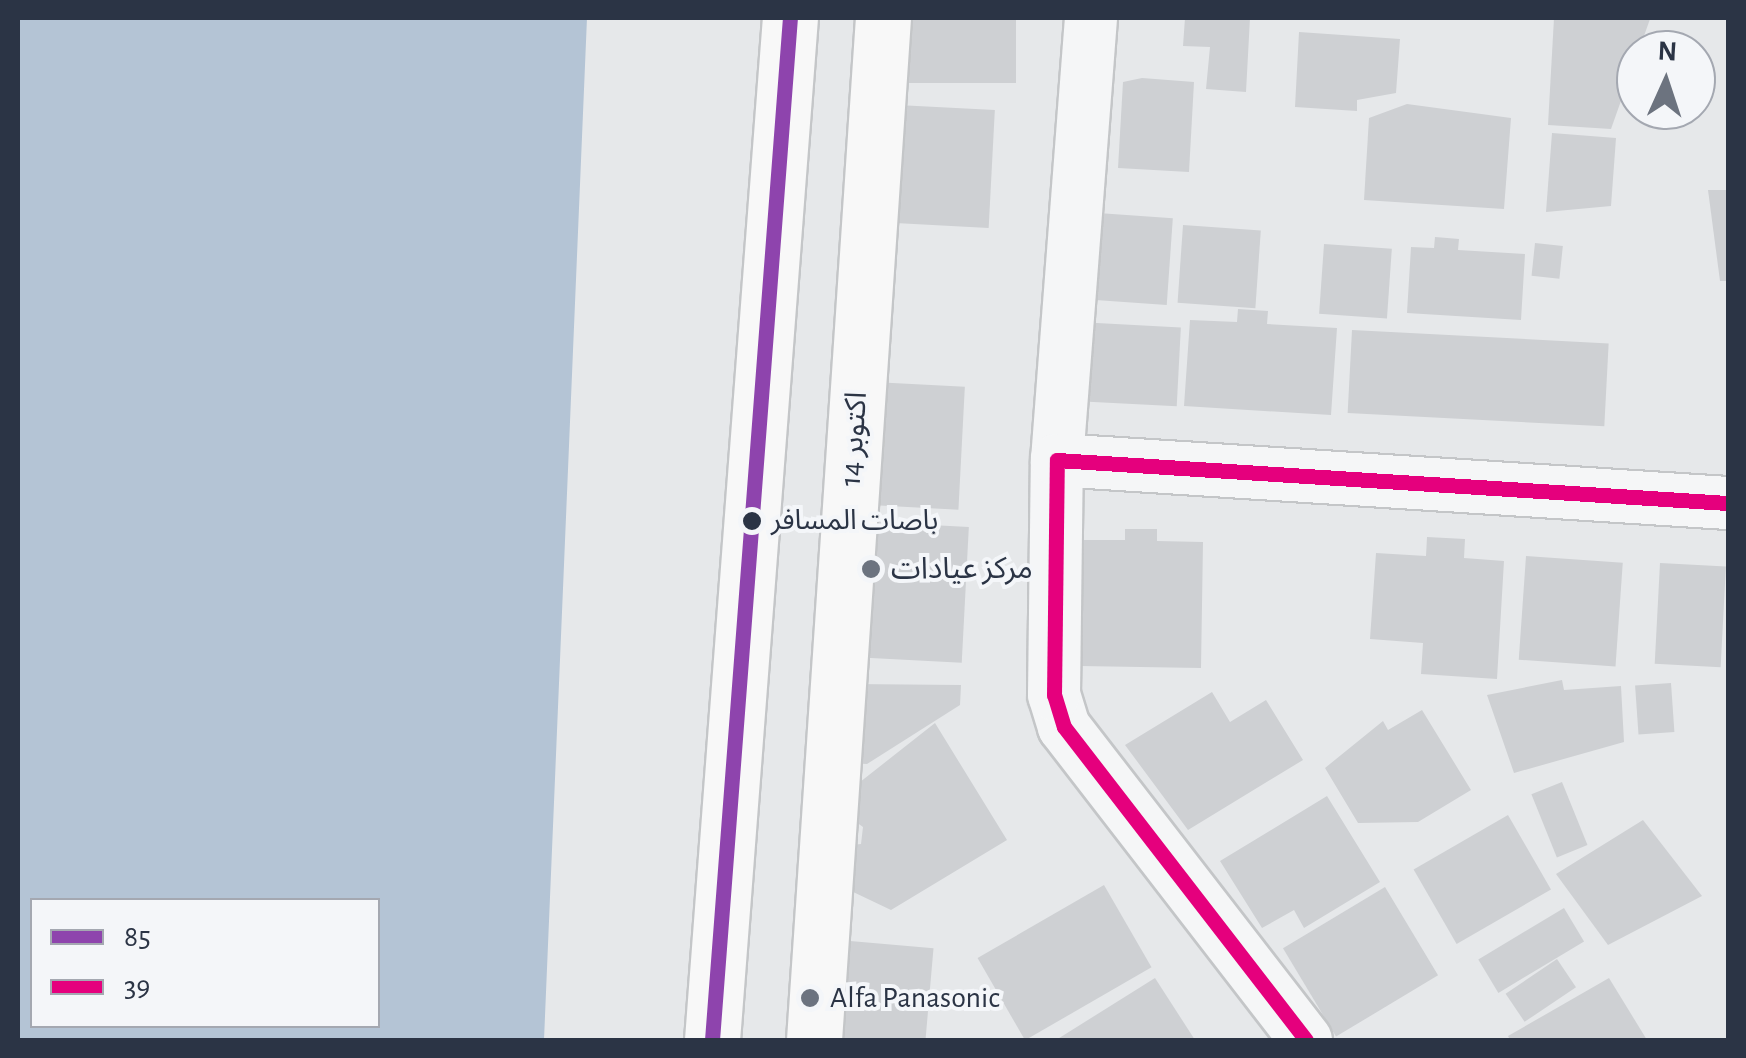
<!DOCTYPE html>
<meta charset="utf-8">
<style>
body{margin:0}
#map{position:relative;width:1746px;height:1058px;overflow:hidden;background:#e6e8ea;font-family:"Alegreya Sans","Noto Sans Arabic",sans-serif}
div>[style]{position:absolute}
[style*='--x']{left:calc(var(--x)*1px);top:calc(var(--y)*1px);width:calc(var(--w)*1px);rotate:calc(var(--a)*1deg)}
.water>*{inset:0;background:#b4c4d5}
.building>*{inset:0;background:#ced0d3;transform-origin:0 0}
.roads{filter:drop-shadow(2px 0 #c4c6c8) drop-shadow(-2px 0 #c4c6c8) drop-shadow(0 2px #c4c6c8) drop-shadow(0 -2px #c4c6c8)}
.street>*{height:52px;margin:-26px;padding:0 26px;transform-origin:26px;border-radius:26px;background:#f5f6f7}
.highway>*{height:55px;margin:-27.5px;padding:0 27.5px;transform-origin:27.5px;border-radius:27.5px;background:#f8f8f8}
.bus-1>*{height:15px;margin:-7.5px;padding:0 7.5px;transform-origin:7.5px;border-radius:7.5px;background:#8e44ad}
.bus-2>*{height:15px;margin:-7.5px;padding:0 7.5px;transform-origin:7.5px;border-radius:7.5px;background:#e5007d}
.dots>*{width:28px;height:28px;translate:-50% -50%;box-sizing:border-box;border:5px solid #f4f6f9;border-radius:50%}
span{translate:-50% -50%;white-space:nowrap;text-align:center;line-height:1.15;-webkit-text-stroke:8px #f4f6f9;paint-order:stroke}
.bus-label{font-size:28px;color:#2b3445}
.left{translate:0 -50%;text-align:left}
.street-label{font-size:30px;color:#2b3445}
.poi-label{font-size:30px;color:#2b3445}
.frame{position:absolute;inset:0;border:20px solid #2b3445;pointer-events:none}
.legend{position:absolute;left:30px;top:898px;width:350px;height:130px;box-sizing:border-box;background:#f4f6f9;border:2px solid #a4a8b1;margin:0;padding:12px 18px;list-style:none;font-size:30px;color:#2b3445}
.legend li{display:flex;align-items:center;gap:20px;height:50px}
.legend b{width:50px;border:2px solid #a4a8b1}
.north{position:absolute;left:1616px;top:30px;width:100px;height:100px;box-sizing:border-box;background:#f4f6f9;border:2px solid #a4a8b1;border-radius:50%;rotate:3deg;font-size:28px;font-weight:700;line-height:40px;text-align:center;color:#2b3445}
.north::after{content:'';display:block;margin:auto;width:35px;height:45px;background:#6c737f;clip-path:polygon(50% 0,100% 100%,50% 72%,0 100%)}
</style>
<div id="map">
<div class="water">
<i style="clip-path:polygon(evenodd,18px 18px,587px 18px,544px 1040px,18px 1040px,18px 18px,32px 900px,378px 900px,378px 1026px,32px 1026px,32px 900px)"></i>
</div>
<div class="building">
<i style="left:909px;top:18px;width:107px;height:65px"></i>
<i style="clip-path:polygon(1185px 18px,1250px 18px,1246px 92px,1206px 89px,1210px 47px,1183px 46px)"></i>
<i style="clip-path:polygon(1554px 18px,1650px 19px,1611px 129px,1548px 125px)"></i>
<i style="clip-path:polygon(1299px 32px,1400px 39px,1396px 93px,1357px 100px,1357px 111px,1295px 107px)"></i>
<i style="clip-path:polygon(1142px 78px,1194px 82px,1189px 172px,1118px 168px,1123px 82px)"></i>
<i style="left:878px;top:104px;width:117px;height:118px;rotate:3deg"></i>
<i style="clip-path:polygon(1407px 104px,1511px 118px,1504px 209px,1364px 200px,1369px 118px)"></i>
<i style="clip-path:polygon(1552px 133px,1616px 138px,1611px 206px,1546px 212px)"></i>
<i style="clip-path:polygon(1708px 190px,1728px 190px,1728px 281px,1720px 281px)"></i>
<i style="left:1098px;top:213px;width:75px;height:87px;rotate:4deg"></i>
<i style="left:1183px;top:225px;width:78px;height:78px;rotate:4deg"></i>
<i style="clip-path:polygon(1435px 237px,1459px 239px,1458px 250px,1525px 254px,1521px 320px,1407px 313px,1411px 247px,1434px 248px)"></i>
<i style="left:1535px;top:243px;width:28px;height:33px;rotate:6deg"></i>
<i style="left:1324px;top:244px;width:68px;height:70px;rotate:4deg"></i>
<i style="clip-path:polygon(1238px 309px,1268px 311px,1267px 324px,1337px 328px,1331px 415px,1184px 406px,1190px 320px,1237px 322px)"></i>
<i style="left:1078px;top:322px;width:103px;height:79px;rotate:3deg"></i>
<i style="left:1352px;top:330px;width:257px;height:83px;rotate:3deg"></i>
<i style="left:854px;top:381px;width:111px;height:123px;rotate:3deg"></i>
<i style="left:854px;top:521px;width:115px;height:136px;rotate:3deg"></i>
<i style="clip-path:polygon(1125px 529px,1157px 529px,1157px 541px,1203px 542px,1201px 668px,1080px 666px,1081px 540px,1125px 540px)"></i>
<i style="clip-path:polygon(1427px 537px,1465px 539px,1464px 558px,1504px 561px,1497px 679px,1421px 674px,1423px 643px,1370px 639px,1376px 553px,1426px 556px)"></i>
<i style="left:1526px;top:556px;width:97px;height:104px;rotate:4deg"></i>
<i style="left:1660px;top:563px;width:66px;height:101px;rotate:3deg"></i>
<i style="clip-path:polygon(1562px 680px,1564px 690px,1621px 686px,1624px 742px,1514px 773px,1487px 695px)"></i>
<i style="left:1671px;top:683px;width:49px;height:36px;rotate:86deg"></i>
<i style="clip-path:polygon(851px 684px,961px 685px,960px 705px,867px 764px,830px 762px)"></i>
<i style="clip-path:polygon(1212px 692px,1230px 722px,1266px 700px,1303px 760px,1188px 830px,1125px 745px)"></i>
<i style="clip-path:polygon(1422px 710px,1471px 790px,1418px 822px,1358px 823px,1325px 768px,1383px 721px,1388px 730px)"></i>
<i style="clip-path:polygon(935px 723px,1007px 840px,891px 910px,849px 890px,851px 845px,861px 844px,863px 827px,849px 817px,855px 786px)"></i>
<i style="left:1562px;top:782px;width:68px;height:33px;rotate:68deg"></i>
<i style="clip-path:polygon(1327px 796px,1380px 882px,1304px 928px,1294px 910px,1262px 928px,1220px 861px)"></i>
<i style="left:1508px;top:815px;width:86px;height:109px;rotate:60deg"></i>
<i style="clip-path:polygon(1643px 820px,1702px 896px,1608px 945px,1556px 874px)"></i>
<i style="left:1104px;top:885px;width:95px;height:146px;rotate:60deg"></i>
<i style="left:1385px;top:887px;width:103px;height:119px;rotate:59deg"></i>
<i style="left:1564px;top:908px;width:39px;height:100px;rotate:59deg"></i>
<i style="left:804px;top:937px;width:130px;height:103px;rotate:5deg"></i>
<i style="left:1557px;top:959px;width:34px;height:62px;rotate:56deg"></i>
<i style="clip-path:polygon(1155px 978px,1195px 1040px,1056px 1040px)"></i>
<i style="clip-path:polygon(1609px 978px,1647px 1040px,1510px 1040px,1508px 1036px)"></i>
</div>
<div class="roads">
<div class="street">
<i style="--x:1057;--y:460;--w:443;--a:-85.6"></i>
<i style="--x:1306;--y:1040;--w:396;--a:-127.7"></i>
<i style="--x:1064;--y:727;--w:34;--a:-107"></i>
<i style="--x:1054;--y:695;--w:235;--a:-89.3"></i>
<i style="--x:1057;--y:460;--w:672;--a:3.67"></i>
</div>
<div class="highway">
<i style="--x:712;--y:1040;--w:1025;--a:-85.64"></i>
<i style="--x:814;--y:1040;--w:1024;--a:-86.14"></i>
</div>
</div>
<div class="bus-1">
<i style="--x:712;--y:1040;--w:1025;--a:-85.64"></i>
</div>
<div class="bus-2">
<i style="--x:1306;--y:1040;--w:396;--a:-127.7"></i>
<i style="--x:1064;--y:727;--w:34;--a:-107"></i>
<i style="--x:1054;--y:695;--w:235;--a:-89.3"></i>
<i style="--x:1057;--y:460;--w:672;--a:3.67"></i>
</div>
<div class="dots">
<i style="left:752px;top:521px;background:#2b3445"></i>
<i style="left:871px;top:569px;background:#6c737f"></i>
<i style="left:810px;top:998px;background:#6c737f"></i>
</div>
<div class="bus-label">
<span class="left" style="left:771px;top:521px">باصات المسافر</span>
</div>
<div class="street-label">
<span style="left:854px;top:439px;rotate:-86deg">14 اكتوبر</span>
</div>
<div class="poi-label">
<span class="left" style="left:891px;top:569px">مركز عيادات</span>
<span class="left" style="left:830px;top:998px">Alfa Panasonic</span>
</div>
<div class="frame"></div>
<ul class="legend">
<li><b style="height:12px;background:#8e44ad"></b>85</li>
<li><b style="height:12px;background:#e5007d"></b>39</li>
</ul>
<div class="north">N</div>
</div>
